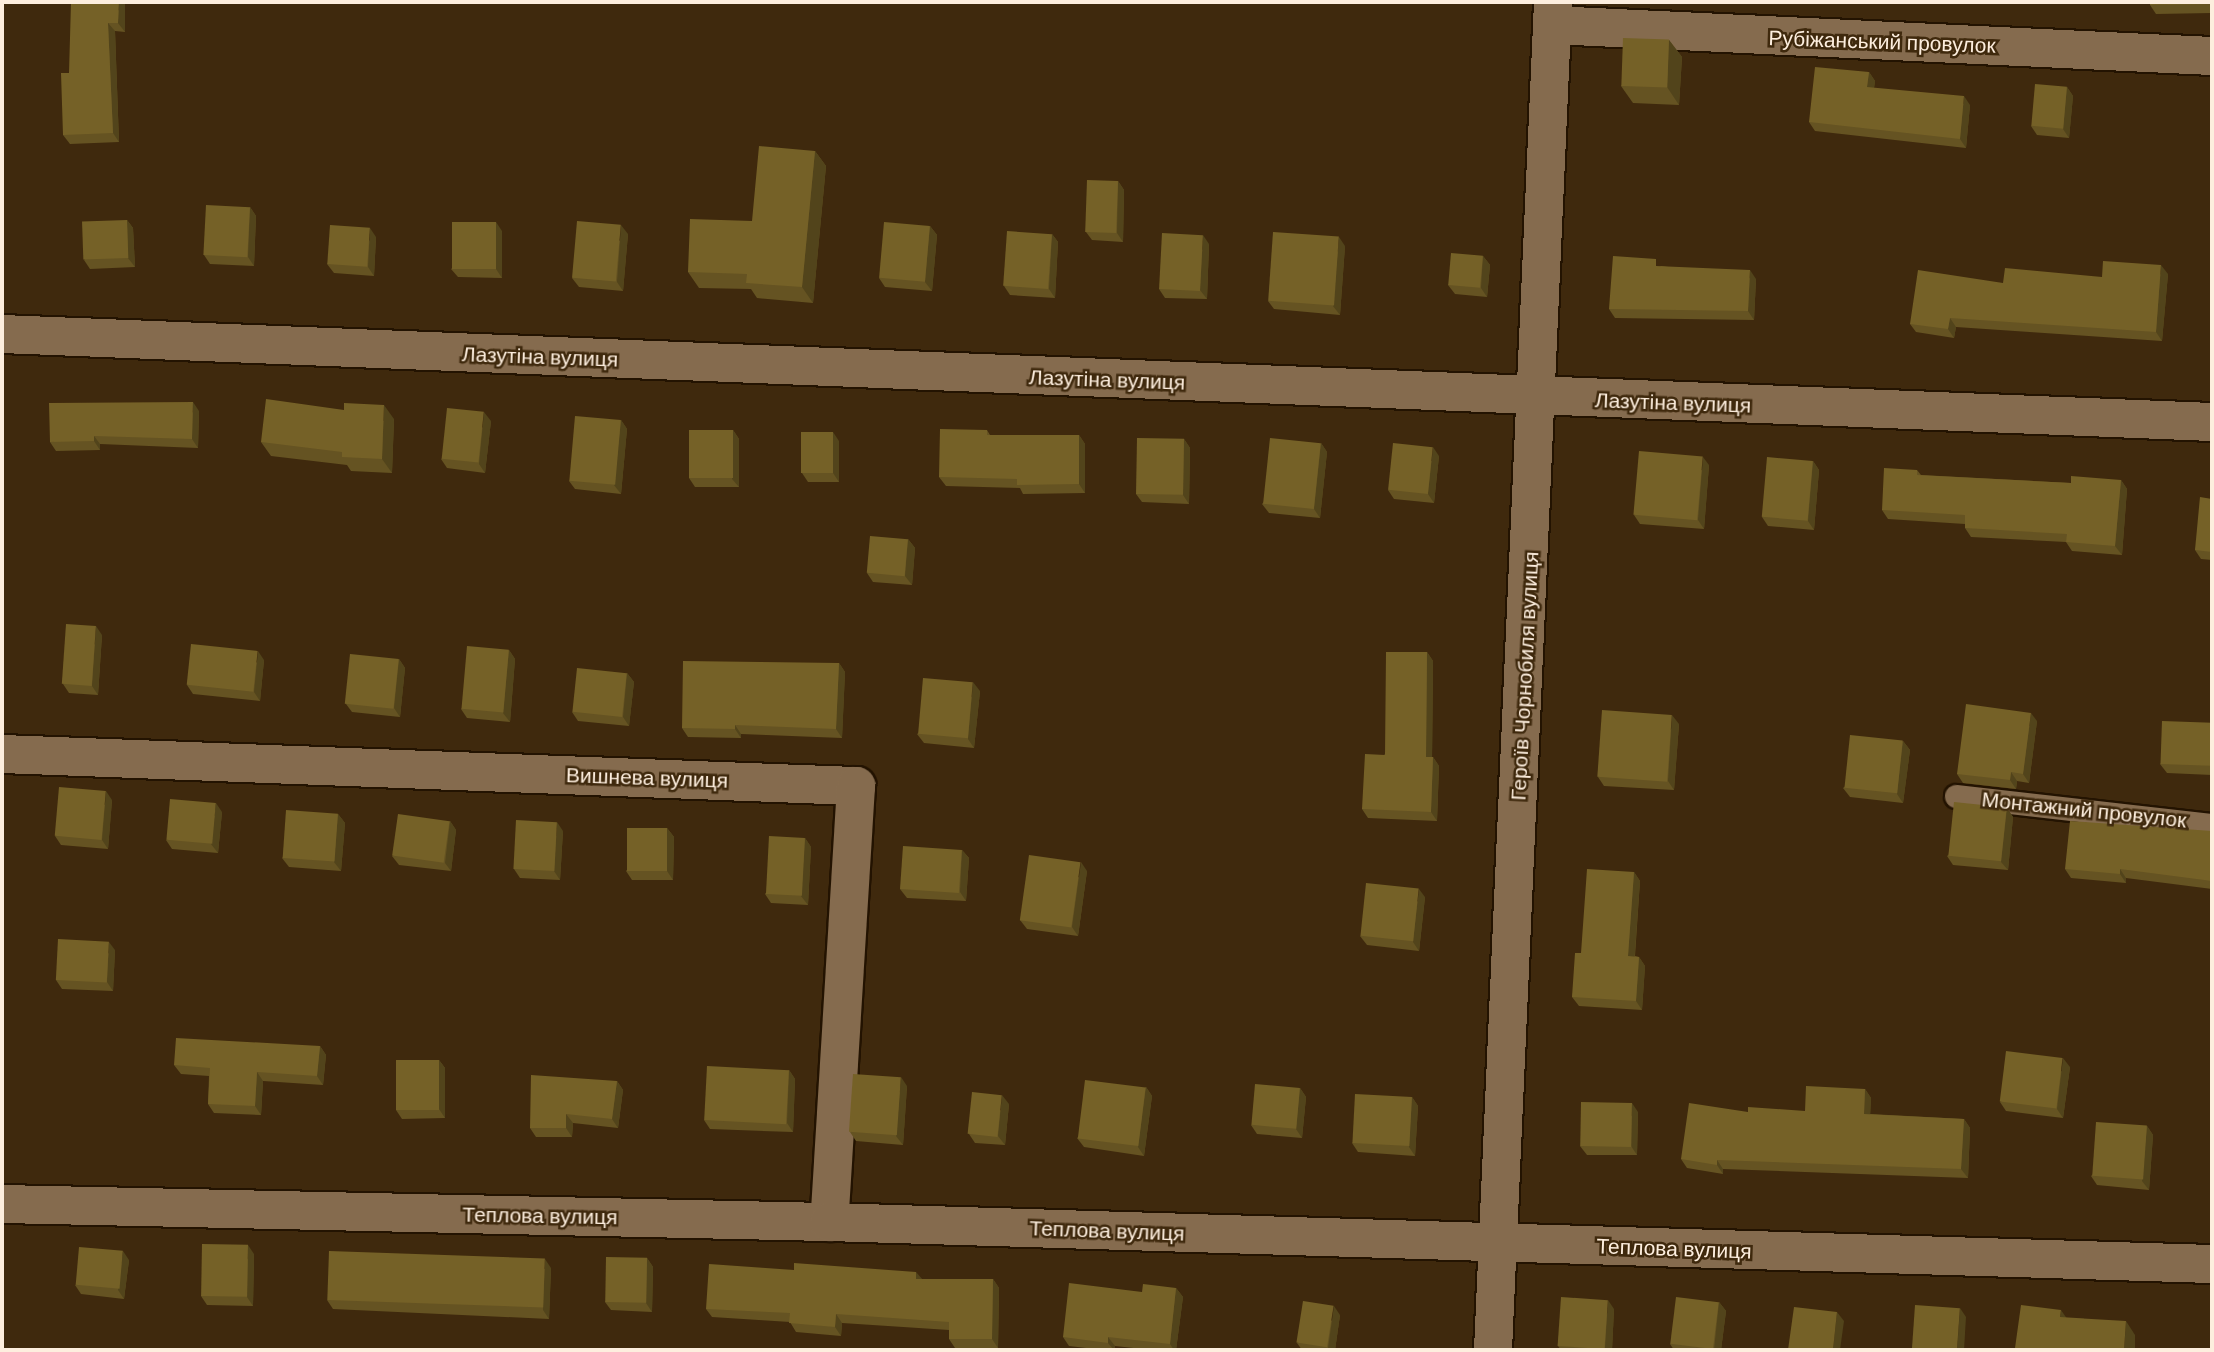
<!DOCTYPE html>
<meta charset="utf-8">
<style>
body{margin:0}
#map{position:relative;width:2214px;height:1352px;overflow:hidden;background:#3f290d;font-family:"DM Sans",sans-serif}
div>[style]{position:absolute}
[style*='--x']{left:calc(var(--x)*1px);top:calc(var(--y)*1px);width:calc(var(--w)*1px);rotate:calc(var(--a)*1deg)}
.roads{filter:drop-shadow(2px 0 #231301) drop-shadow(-2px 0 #231301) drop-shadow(0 2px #231301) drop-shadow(0 -2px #231301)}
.service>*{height:23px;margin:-11.5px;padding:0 11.5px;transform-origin:11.5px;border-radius:11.5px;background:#856b4e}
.minor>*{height:38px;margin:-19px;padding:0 19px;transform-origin:19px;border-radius:19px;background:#856b4e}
.wall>*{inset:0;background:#655322}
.shaded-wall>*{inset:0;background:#52441b}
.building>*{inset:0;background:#756127;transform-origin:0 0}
span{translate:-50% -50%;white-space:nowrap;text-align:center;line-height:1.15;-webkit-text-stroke:5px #3f290d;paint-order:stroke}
.street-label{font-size:21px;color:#fdeede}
.frame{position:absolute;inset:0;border:4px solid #fdeede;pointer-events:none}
</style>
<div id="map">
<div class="roads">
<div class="service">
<i style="--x:1956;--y:796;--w:258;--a:6.5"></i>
</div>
<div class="minor">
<i style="--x:1552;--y:25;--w:661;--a:2.69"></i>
<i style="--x:2;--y:334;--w:2212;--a:2.28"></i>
<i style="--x:2;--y:754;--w:855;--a:2.15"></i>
<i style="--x:856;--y:786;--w:437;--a:93.5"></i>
<i style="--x:2;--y:1204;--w:827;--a:1.25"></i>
<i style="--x:829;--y:1222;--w:1384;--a:1.74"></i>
<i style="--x:1493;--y:1350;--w:1349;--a:-87.45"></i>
</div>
</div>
<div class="wall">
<i style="clip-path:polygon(125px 2px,125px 32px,115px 31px,119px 142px,70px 144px,63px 135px,69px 73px)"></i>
<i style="clip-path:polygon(2212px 2px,2212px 13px,2156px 14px,2150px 5px)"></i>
<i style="clip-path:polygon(1669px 40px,1682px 57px,1679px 105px,1633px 103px,1621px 86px)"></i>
<i style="clip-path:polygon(1869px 72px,1875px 81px,1874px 88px,1970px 105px,1966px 148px,1815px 131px,1809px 122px)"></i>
<i style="clip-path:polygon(2067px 87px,2073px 96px,2069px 138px,2037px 135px,2031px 126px)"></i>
<i style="clip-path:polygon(815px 151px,826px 166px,813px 303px,757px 298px,751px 289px,699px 288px,688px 272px,752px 221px)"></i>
<i style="clip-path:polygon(1118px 181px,1124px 190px,1123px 242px,1092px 240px,1086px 232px)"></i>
<i style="clip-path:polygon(250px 207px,256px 216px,254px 266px,210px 264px,204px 255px)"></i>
<i style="clip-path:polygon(127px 220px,133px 228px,135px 267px,90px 269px,84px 260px)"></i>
<i style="clip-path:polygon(930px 226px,937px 235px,932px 291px,885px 287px,879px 278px)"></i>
<i style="clip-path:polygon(502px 231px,502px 278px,458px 277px,451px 269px)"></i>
<i style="clip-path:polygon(628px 234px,623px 291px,579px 287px,572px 278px)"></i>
<i style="clip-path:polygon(1052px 234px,1058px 242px,1055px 298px,1010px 295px,1004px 286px)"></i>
<i style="clip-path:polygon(376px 237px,374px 276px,334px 273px,327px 264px)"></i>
<i style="clip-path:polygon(1209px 244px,1207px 299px,1165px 298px,1159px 289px)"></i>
<i style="clip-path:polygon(1345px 246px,1340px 315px,1274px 309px,1268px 301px)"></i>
<i style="clip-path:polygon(1483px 256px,1490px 265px,1487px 297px,1455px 294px,1448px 285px)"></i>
<i style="clip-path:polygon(1661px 266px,1756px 279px,1754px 320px,1615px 318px,1609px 309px)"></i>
<i style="clip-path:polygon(2168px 274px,2162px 341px,1956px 327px,1954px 338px,1916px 332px,1910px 324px,2003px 283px)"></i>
<i style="clip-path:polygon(199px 411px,198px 448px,100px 444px,100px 450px,56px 451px,50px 442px)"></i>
<i style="clip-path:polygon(394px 419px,392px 473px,351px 471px,347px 465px,271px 456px,261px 442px)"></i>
<i style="clip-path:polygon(621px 420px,627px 429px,621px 494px,575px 489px,569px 481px)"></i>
<i style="clip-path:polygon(491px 421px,485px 473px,447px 468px,441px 459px)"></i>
<i style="clip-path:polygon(733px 430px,739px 439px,739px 487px,695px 487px,689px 478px)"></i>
<i style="clip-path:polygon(987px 430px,990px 435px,1079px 435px,1085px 444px,1085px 493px,1023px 494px,1020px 488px,946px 486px,939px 477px)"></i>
<i style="clip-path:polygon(1184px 439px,1190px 448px,1189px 504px,1142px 502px,1136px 494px)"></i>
<i style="clip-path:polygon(839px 441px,839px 482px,808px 482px,802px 473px)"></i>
<i style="clip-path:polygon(1321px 443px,1327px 452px,1320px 518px,1269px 513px,1262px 504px)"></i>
<i style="clip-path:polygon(1439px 456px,1434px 503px,1394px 499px,1388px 490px)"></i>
<i style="clip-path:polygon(1813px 461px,1819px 470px,1814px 530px,1768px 526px,1762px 517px)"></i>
<i style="clip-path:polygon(1709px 465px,1704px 529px,1640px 524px,1634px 515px)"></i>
<i style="clip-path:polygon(1917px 470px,1921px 475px,2071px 483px,2121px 480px,2127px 489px,2122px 555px,2072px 551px,2066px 542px,1971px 537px,1965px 528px,1965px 524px,1888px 519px,1882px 510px)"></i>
<i style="clip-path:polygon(2212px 499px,2212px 560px,2201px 559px,2195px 550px)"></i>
<i style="clip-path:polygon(908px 539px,915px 548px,912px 585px,873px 582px,867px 573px)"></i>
<i style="clip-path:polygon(102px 635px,98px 695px,69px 693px,63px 684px)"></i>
<i style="clip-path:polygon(509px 650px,515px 659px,510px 722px,467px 718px,461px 709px)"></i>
<i style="clip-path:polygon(1427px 652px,1433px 661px,1432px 757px,1433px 757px,1439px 766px,1437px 821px,1368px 818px,1362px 809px)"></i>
<i style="clip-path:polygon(399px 659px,405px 668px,400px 717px,352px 712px,346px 704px)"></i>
<i style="clip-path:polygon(264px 660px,260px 701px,193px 694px,187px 685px)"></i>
<i style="clip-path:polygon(839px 663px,845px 672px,842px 738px,741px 734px,741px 738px,688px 737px,682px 728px)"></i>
<i style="clip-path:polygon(627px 673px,634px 682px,629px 726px,578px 721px,572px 712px)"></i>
<i style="clip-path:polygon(980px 691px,974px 748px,924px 743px,917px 734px)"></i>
<i style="clip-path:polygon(2037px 721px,2029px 783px,2017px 781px,2016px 789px,1963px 783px,1957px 774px)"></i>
<i style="clip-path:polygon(2212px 723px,2212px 775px,2167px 773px,2160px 764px)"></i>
<i style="clip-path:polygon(1679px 724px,1674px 790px,1604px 786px,1598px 777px)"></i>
<i style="clip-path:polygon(1903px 741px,1910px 750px,1903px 803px,1850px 797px,1843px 788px)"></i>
<i style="clip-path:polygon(112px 800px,108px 849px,61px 845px,55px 836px)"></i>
<i style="clip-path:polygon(2007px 808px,2013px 817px,2008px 870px,1953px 865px,1947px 856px)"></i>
<i style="clip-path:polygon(222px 812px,218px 853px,172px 849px,166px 840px)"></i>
<i style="clip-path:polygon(338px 814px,345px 823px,341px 871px,289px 867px,282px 858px)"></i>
<i style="clip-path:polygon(450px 821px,456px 830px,451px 871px,399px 865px,392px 856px)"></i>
<i style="clip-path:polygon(667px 828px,674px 837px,673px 880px,632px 880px,626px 871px)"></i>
<i style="clip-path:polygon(563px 831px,560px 880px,520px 878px,514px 869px)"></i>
<i style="clip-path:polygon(2212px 831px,2212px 889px,2126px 878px,2126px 883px,2071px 878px,2065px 869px)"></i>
<i style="clip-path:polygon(805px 838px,811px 847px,808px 905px,771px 903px,765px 894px)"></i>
<i style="clip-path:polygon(962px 850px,969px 858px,966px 901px,907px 898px,900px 889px)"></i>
<i style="clip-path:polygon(1087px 871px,1078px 936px,1027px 929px,1020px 920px)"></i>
<i style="clip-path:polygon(1634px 872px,1640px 881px,1635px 956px,1639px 957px,1645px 966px,1642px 1010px,1579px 1006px,1572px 997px,1581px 953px)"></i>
<i style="clip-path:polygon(1425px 897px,1419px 951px,1367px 945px,1360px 936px)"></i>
<i style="clip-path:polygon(115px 950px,113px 991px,62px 989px,56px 980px)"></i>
<i style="clip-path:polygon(320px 1046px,326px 1055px,323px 1085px,263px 1081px,261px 1115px,214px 1113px,208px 1104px,209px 1076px,181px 1074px,174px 1065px)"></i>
<i style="clip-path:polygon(439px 1060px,445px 1068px,445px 1118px,402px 1119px,396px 1110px)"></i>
<i style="clip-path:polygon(2070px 1067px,2063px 1118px,2006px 1111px,2000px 1102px)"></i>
<i style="clip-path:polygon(789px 1070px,795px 1079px,793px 1132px,710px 1129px,704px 1120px)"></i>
<i style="clip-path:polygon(617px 1081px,623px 1090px,618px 1128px,573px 1123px,572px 1137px,536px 1137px,530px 1128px)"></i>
<i style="clip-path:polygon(907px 1086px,903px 1145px,856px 1141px,850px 1132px)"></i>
<i style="clip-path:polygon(1146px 1087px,1152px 1096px,1144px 1156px,1084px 1147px,1077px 1138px)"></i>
<i style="clip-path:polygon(1300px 1088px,1306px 1097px,1302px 1138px,1257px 1134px,1251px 1125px)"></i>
<i style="clip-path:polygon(1865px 1089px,1871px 1098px,1870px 1114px,1964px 1119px,1970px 1128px,1968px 1178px,1723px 1169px,1723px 1174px,1687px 1168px,1681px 1159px,1748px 1112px,1805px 1111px)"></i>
<i style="clip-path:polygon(1412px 1097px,1418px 1106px,1415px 1156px,1358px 1152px,1352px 1143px)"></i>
<i style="clip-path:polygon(1009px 1104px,1005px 1145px,975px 1143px,969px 1134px)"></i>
<i style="clip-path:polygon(1638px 1112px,1637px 1155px,1587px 1155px,1580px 1146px)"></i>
<i style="clip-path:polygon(2147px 1126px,2153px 1135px,2149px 1190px,2097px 1185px,2091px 1176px)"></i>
<i style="clip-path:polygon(254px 1254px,253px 1306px,207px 1305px,201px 1296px)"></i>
<i style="clip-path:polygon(647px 1258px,653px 1267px,652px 1312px,611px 1310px,605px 1302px)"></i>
<i style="clip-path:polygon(129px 1260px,124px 1299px,81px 1294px,75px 1285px)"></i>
<i style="clip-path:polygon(551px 1268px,549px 1319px,333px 1309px,327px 1300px)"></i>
<i style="clip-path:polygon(922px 1279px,993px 1279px,999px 1288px,998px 1348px,955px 1348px,949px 1339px,949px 1330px,842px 1323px,841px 1336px,796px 1332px,790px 1322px,712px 1317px,706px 1309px)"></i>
<i style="clip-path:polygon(1176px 1288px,1183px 1297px,1176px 1350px,1152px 1350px,1115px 1346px,1114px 1350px,1103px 1350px,1069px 1346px,1063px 1337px,1142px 1292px)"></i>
<i style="clip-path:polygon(1719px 1302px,1726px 1311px,1721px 1350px,1674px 1350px,1670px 1344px)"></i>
<i style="clip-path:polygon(1614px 1309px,1612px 1350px,1561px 1350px,1558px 1346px)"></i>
<i style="clip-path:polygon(1340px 1315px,1335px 1350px,1302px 1350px,1297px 1343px)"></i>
</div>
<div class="shaded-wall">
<i style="clip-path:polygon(119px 2px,125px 2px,125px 32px,118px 23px)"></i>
<i style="clip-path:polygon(108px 23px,115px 31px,119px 142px,113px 133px)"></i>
<i style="clip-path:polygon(1669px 40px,1682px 57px,1679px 105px,1667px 87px)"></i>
<i style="clip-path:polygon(1869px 72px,1875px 81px,1873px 96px,1867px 87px)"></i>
<i style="clip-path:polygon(2067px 87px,2073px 96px,2069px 138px,2063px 129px)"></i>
<i style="clip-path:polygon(1964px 96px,1970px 105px,1966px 148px,1960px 139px)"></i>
<i style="clip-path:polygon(815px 151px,826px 166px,813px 303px,802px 287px)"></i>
<i style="clip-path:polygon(1118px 181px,1124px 190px,1123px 242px,1117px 233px)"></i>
<i style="clip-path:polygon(250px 207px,256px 216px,254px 266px,248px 257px)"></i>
<i style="clip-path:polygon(127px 220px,133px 228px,135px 267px,128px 258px)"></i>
<i style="clip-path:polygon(496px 222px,502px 231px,502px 278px,496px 269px)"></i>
<i style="clip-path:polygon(621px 225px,628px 234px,623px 291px,617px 282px)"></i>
<i style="clip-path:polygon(930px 226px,937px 235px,932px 291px,925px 282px)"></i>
<i style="clip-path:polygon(370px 228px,376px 237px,374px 276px,368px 267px)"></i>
<i style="clip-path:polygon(1052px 234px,1058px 242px,1055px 298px,1049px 289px)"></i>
<i style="clip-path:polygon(1203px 235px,1209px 244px,1207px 299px,1200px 290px)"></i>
<i style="clip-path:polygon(1339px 237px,1345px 246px,1340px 315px,1333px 306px)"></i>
<i style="clip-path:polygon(1483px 256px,1490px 265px,1487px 297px,1481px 288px)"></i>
<i style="clip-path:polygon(2161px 265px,2168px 274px,2162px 341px,2156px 332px)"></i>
<i style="clip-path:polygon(1750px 270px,1756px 279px,1754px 320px,1748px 311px)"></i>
<i style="clip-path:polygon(1950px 318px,1956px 327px,1954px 338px,1948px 329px)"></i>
<i style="clip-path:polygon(193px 402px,199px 411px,198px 448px,192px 439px)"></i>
<i style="clip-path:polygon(384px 405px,394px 419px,392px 473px,382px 459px)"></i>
<i style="clip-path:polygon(484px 412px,491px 421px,485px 473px,479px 464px)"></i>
<i style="clip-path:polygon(621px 420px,627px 429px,621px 494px,614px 485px)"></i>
<i style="clip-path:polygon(733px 430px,739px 439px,739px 487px,732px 479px)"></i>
<i style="clip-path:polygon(833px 432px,839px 441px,839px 482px,833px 473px)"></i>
<i style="clip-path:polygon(1079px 435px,1085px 444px,1085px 493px,1079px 484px)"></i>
<i style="clip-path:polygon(94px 436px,100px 444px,100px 450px,94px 441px)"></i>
<i style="clip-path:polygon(1184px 439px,1190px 448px,1189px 504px,1183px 495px)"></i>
<i style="clip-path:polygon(1321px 443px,1327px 452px,1320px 518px,1314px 509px)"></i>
<i style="clip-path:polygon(1433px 447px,1439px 456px,1434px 503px,1428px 494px)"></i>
<i style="clip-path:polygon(1703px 457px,1709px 465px,1704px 529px,1698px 520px)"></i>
<i style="clip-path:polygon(1813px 461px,1819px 470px,1814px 530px,1808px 521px)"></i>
<i style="clip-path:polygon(2121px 480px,2127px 489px,2122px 555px,2115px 546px)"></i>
<i style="clip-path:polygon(908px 539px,915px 548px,912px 585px,905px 576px)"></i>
<i style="clip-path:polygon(96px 626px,102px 635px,98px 695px,92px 686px)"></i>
<i style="clip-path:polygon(509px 650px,515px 659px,510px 722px,503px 713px)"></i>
<i style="clip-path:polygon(258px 651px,264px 660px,260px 701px,254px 692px)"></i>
<i style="clip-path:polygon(1427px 652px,1433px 661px,1432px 766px,1426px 757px)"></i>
<i style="clip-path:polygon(399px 659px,405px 668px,400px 717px,394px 708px)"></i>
<i style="clip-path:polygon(839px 663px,845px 672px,842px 738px,836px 729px)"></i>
<i style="clip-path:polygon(627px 673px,634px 682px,629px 726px,623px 717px)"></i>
<i style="clip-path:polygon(973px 682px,980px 691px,974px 748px,968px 739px)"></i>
<i style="clip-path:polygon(2031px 713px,2037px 721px,2029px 783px,2023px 774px)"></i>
<i style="clip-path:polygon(1672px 715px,1679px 724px,1674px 790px,1668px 781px)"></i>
<i style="clip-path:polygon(735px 725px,741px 734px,741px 738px,735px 729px)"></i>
<i style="clip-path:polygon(1903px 741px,1910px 750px,1903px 803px,1897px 794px)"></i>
<i style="clip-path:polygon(1433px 757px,1439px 766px,1437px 821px,1431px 812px)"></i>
<i style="clip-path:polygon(2011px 772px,2017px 781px,2016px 789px,2010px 780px)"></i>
<i style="clip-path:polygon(106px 791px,112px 800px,108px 849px,102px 840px)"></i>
<i style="clip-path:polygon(216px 803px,222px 812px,218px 853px,211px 844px)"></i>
<i style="clip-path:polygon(2007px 808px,2013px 817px,2008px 870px,2001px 862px)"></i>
<i style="clip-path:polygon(338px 814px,345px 823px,341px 871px,334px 862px)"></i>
<i style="clip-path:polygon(450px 821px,456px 830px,451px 871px,445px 863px)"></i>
<i style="clip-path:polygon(557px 822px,563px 831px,560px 880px,554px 871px)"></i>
<i style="clip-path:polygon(667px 828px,674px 837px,673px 880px,667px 871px)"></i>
<i style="clip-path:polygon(805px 838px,811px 847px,808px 905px,801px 896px)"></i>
<i style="clip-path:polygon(962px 850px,969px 858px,966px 901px,960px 892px)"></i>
<i style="clip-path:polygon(1081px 862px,1087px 871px,1078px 936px,1072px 927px)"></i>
<i style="clip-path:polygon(2120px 869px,2126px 878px,2126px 883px,2120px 874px)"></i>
<i style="clip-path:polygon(1634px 872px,1640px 881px,1634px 965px,1628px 956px)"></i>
<i style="clip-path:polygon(1419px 889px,1425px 897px,1419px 951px,1413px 942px)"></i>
<i style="clip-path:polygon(109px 942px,115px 950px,113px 991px,107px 982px)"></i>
<i style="clip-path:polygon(1639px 957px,1645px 966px,1642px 1010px,1636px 1001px)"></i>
<i style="clip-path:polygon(320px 1046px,326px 1055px,323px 1085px,317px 1076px)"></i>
<i style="clip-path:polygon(2063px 1058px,2070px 1067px,2063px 1118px,2057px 1109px)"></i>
<i style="clip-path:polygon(439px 1060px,445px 1068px,445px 1118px,439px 1109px)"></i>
<i style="clip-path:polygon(789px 1070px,795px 1079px,793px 1132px,787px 1123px)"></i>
<i style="clip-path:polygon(257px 1072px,263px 1081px,261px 1115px,255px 1106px)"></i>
<i style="clip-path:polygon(901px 1077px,907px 1086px,903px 1145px,896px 1136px)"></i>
<i style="clip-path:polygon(617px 1081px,623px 1090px,618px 1128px,612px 1119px)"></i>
<i style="clip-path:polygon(1146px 1087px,1152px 1096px,1144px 1156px,1138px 1147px)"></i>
<i style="clip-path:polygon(1300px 1088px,1306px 1097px,1302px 1138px,1296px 1129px)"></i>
<i style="clip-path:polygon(1865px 1089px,1871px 1098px,1870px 1123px,1864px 1114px)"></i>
<i style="clip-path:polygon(1002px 1095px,1009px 1104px,1005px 1145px,998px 1136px)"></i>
<i style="clip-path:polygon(1412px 1097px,1418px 1106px,1415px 1156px,1409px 1147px)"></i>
<i style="clip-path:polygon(1632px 1103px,1638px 1112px,1637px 1155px,1631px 1146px)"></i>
<i style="clip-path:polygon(566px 1114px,573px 1123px,572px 1137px,566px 1128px)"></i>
<i style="clip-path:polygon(1964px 1119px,1970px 1128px,1968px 1178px,1961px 1169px)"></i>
<i style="clip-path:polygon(2147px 1126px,2153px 1135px,2149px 1190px,2142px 1181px)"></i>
<i style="clip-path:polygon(1717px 1160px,1723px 1169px,1723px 1174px,1717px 1165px)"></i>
<i style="clip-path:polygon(248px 1245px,254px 1254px,253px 1306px,247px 1297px)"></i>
<i style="clip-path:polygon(123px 1251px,129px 1260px,124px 1299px,118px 1290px)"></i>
<i style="clip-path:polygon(647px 1258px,653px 1267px,652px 1312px,646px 1303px)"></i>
<i style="clip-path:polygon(545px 1259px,551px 1268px,549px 1319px,543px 1310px)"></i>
<i style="clip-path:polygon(916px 1272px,923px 1280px,916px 1279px)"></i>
<i style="clip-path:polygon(993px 1279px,999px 1288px,998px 1348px,992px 1339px)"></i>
<i style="clip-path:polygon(1176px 1288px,1183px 1297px,1176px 1350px,1174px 1350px,1170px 1344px)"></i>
<i style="clip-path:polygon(1608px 1300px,1614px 1309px,1612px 1350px,1607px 1350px,1605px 1348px)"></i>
<i style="clip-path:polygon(1719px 1302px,1726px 1311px,1721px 1350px,1714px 1350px)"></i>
<i style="clip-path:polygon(1334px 1306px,1340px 1315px,1335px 1350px,1330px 1350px,1328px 1348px)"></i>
<i style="clip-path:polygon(1960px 1308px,1966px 1317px,1964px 1350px,1957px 1350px)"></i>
<i style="clip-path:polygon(2061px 1310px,2070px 1323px,2060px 1317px)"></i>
<i style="clip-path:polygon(1837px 1312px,1844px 1321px,1840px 1350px,1833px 1350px)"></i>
<i style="clip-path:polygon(836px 1314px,842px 1323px,841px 1336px,835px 1327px)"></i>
<i style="clip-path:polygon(2126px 1321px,2135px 1335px,2135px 1350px,2124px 1350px)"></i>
<i style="clip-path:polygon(1108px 1337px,1115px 1346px,1114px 1350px,1108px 1343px)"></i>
</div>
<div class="building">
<i style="clip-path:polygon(71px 2px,119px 2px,118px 23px,108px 23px,113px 133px,63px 135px,61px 73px,69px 73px)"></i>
<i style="clip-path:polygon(2150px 2px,2212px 2px,2212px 4px,2150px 5px)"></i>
<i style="left:1623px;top:38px;width:46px;height:48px;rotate:2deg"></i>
<i style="clip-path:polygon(1815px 67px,1869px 72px,1867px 87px,1964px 96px,1960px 139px,1809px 122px)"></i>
<i style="left:2035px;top:84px;width:32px;height:42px;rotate:5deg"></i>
<i style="clip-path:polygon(759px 146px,815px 151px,802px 287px,746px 283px,747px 274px,688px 272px,690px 219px,752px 221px)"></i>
<i style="left:1087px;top:180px;width:31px;height:52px;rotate:2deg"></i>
<i style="left:206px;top:205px;width:44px;height:50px;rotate:3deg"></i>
<i style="left:127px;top:220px;width:38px;height:45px;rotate:88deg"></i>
<i style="left:577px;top:221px;width:44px;height:57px;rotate:5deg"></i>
<i style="left:452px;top:222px;width:44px;height:47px"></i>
<i style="left:884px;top:222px;width:46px;height:56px;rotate:5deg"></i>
<i style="left:330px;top:225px;width:40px;height:39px;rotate:4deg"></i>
<i style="left:1007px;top:231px;width:45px;height:55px;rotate:4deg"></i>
<i style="left:1273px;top:232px;width:66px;height:69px;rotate:4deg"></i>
<i style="left:1162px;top:233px;width:41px;height:56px;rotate:3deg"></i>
<i style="left:1451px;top:253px;width:32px;height:32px;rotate:5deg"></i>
<i style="clip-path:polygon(1613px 256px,1656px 259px,1656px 266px,1750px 270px,1748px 311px,1609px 309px)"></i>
<i style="clip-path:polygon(2103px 261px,2161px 265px,2156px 332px,1950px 318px,1948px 329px,1910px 324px,1918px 270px,2003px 283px,2005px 268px,2102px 277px)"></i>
<i style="clip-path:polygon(266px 399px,344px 410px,344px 403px,384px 405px,382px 459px,342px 457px,342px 452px,261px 442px)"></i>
<i style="clip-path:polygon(193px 402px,192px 439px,94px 436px,94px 441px,50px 442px,49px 403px)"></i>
<i style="left:447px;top:408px;width:37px;height:51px;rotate:6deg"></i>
<i style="left:575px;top:416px;width:46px;height:65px;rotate:5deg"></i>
<i style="clip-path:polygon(940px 429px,987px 430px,987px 435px,1079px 435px,1079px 484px,1017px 485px,1017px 479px,939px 477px)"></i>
<i style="left:689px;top:430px;width:44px;height:48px"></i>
<i style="left:801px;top:432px;width:32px;height:41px"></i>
<i style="left:1137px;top:438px;width:47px;height:56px;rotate:1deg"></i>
<i style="left:1270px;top:438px;width:51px;height:66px;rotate:6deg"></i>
<i style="left:1393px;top:443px;width:40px;height:47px;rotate:6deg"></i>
<i style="left:1639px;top:451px;width:64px;height:64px;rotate:5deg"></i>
<i style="left:1767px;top:457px;width:46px;height:60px;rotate:5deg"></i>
<i style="clip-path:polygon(1884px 468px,1917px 470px,1917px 475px,2071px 483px,2071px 476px,2121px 480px,2115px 546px,2066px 542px,2067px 534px,1965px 528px,1965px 515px,1882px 510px)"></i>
<i style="clip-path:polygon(2200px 497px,2212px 499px,2212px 552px,2195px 550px)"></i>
<i style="left:870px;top:536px;width:38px;height:37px;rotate:5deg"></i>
<i style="left:66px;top:624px;width:30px;height:60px;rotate:4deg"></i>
<i style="left:191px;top:644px;width:67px;height:41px;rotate:6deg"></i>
<i style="left:467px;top:646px;width:42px;height:63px;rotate:5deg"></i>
<i style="clip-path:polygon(1386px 652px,1427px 652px,1426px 757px,1433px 757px,1431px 812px,1362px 809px,1365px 754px,1385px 755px)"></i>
<i style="left:350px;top:654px;width:49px;height:50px;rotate:6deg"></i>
<i style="clip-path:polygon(683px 661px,839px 663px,836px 729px,735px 725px,735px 729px,682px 728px)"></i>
<i style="left:577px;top:668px;width:50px;height:44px;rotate:6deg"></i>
<i style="left:923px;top:678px;width:50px;height:56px;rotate:5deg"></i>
<i style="clip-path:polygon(1966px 704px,2031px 713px,2023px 774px,2011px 772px,2010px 780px,1957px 774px)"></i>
<i style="left:1602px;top:710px;width:70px;height:67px;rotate:4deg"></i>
<i style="left:2162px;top:721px;width:50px;height:43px;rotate:2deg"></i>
<i style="left:1850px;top:735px;width:53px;height:53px;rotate:6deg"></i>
<i style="left:59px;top:787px;width:47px;height:49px;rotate:5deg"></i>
<i style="left:170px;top:799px;width:46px;height:41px;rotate:5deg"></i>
<i style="left:1954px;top:802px;width:53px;height:54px;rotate:6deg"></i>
<i style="left:286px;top:810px;width:52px;height:48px;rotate:4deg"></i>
<i style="left:398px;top:814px;width:52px;height:42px;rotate:8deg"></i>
<i style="left:516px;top:820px;width:41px;height:49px;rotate:3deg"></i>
<i style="clip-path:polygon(2070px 821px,2212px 831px,2212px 881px,2120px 869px,2120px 874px,2065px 869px)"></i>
<i style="left:627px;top:828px;width:40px;height:43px"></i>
<i style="left:769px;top:836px;width:36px;height:58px;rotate:3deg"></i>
<i style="left:903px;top:846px;width:59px;height:43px;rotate:4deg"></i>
<i style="left:1029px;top:855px;width:52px;height:66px;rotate:8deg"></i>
<i style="clip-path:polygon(1587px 869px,1634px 872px,1628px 956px,1639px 957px,1636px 1001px,1572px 997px,1575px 953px,1581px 953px)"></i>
<i style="left:1366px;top:883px;width:53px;height:53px;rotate:6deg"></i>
<i style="left:58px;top:939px;width:51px;height:41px;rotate:3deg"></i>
<i style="clip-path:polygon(176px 1038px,320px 1046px,317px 1076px,257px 1072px,255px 1106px,208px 1104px,210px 1068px,174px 1065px)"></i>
<i style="left:2006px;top:1051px;width:57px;height:51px;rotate:7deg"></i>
<i style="left:396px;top:1060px;width:43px;height:50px"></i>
<i style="left:707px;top:1066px;width:82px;height:54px;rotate:3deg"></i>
<i style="left:853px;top:1074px;width:48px;height:58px;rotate:4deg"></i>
<i style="clip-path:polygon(531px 1075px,617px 1081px,612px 1119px,566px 1114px,566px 1128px,530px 1128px)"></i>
<i style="left:1085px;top:1080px;width:61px;height:59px;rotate:7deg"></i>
<i style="left:1255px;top:1084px;width:45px;height:41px;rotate:5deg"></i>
<i style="clip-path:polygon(1806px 1086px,1865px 1089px,1864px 1114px,1964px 1119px,1961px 1169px,1717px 1160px,1717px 1165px,1681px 1159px,1689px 1103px,1748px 1112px,1748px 1107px,1805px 1111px)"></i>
<i style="left:972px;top:1092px;width:30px;height:42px;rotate:6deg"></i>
<i style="left:1355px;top:1094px;width:57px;height:49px;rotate:3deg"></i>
<i style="left:1581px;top:1102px;width:51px;height:44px;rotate:1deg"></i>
<i style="left:2096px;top:1122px;width:51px;height:54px;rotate:4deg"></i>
<i style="left:202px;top:1244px;width:46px;height:52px;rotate:1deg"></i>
<i style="left:79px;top:1247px;width:44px;height:38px;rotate:5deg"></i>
<i style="left:329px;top:1251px;width:216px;height:49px;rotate:2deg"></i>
<i style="left:606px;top:1257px;width:41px;height:45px;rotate:1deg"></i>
<i style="clip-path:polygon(794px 1263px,916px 1272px,916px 1279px,993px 1279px,992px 1339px,949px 1339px,949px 1322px,836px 1314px,835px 1327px,789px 1323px,790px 1313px,706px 1309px,709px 1264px,794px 1270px)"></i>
<i style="clip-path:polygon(1069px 1283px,1142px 1292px,1143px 1284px,1176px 1288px,1170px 1344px,1108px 1337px,1108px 1343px,1063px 1337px)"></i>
<i style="left:1561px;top:1297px;width:47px;height:49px;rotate:4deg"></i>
<i style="left:1676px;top:1297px;width:43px;height:47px;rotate:7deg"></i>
<i style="left:1303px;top:1301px;width:31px;height:42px;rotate:9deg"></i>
<i style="left:1915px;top:1305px;width:45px;height:45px;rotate:4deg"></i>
<i style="clip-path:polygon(2021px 1305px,2061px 1310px,2060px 1317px,2126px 1321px,2124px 1350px,2036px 1350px,2015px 1348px)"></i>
<i style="clip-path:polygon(1794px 1307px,1837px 1312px,1833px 1350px,1788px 1350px)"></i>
</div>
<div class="street-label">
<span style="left:1882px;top:42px;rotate:2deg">Рубіжанський провулок</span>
<span style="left:540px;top:357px;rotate:2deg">Лазутіна вулиця</span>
<span style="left:1107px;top:380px;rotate:2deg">Лазутіна вулиця</span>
<span style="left:1673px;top:403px;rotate:2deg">Лазутіна вулиця</span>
<span style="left:1525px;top:676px;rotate:-87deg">Героїв Чорнобиля вулиця</span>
<span style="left:647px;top:778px;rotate:2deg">Вишнева вулиця</span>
<span style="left:2084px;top:810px;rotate:6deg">Монтажний провулок</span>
<span style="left:540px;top:1216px;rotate:1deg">Теплова вулиця</span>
<span style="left:1107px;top:1231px;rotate:2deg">Теплова вулиця</span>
<span style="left:1674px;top:1249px;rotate:2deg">Теплова вулиця</span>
</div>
<div class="frame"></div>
</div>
